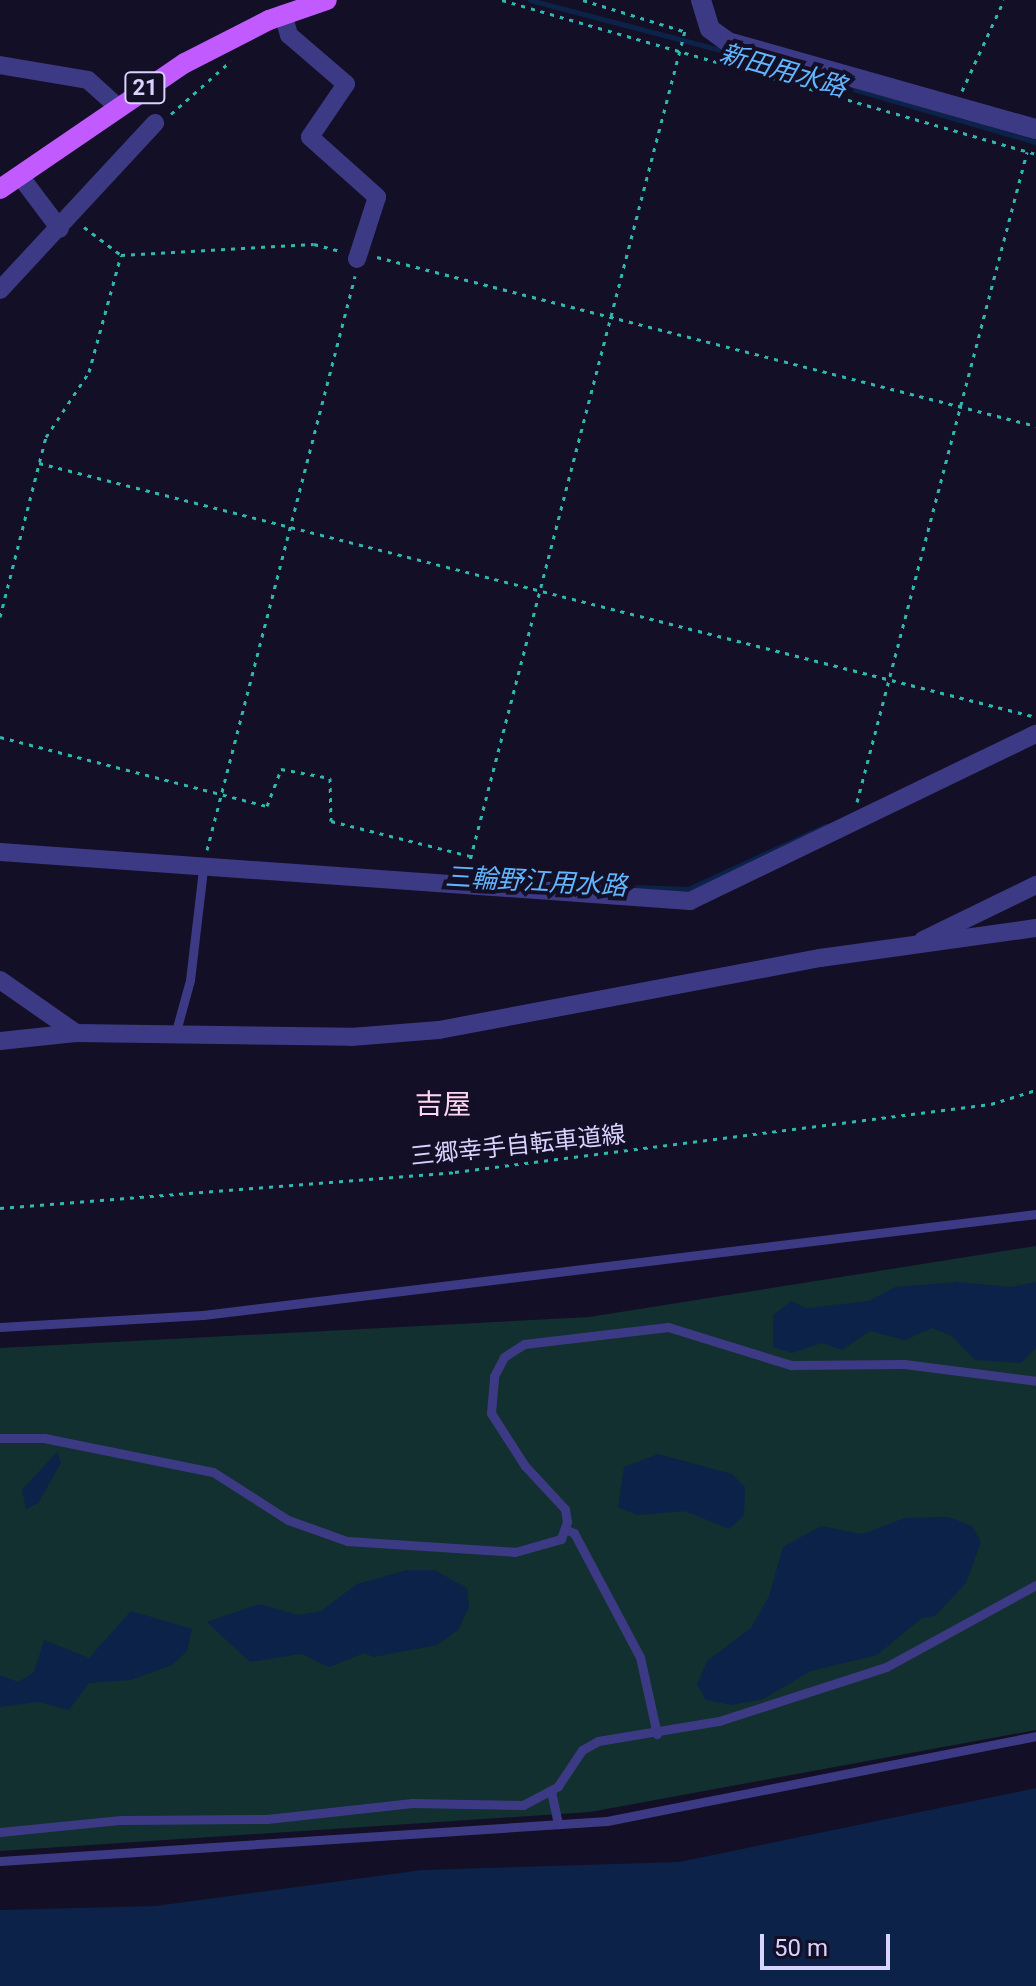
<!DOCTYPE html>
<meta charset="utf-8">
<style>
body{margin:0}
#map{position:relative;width:1036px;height:1986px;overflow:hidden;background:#130f26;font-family:Roboto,"Noto Sans JP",sans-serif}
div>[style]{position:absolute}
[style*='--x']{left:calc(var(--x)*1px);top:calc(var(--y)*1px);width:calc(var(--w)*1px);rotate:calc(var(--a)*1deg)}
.green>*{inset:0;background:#12302f}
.water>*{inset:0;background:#0c2248}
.stream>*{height:5px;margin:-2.5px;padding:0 2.5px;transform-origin:2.5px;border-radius:2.5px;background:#0c2248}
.path>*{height:3px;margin-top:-1.5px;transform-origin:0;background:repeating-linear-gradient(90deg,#2fb8b0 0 4px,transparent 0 10px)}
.service>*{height:9px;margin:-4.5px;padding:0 4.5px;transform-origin:4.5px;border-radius:4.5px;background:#3d3a85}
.minor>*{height:18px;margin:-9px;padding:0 9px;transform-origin:9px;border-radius:9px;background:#3d3a85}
.tertiary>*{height:20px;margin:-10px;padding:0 10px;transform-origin:10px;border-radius:10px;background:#3d3a85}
.primary>*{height:20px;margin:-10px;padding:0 10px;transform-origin:10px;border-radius:10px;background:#c25bff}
span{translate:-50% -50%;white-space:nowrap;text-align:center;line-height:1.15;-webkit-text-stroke:8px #130f26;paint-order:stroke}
.shield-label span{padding:2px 6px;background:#130f26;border:2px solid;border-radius:6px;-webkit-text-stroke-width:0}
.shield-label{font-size:22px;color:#d9d4ff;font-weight:700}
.street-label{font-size:24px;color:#d9d4ff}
.water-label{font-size:26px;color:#62b6ff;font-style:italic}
.quarter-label{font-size:28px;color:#ffd6f0}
.scale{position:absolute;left:760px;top:1934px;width:130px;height:36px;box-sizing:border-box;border:4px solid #d9d4ff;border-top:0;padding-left:10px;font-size:24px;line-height:28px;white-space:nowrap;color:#d9d4ff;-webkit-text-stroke:6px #130f26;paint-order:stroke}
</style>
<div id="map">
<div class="green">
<i style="clip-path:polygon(1036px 1246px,1036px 1730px,590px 1812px,0 1851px,0 1348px,589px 1317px)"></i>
</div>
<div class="water">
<i style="clip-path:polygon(957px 1282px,1011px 1287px,1036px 1282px,1036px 1348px,1021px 1363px,975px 1360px,952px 1336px,932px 1328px,905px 1340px,870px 1331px,842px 1350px,822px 1343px,792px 1353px,773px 1347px,773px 1315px,791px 1301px,806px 1308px,869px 1301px,895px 1287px)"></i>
<i style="clip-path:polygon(57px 1452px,61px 1463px,38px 1503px,26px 1509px,22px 1490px)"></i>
<i style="clip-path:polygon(658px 1454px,732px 1474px,745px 1487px,744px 1515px,729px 1529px,685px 1511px,637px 1515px,618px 1507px,624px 1467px)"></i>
<i style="clip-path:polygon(948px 1517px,972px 1526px,981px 1542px,966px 1583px,935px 1616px,922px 1618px,877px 1655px,811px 1671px,763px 1699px,732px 1705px,706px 1700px,697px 1685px,707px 1661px,751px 1628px,769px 1596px,783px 1547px,821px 1526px,862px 1534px,905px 1518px)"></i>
<i style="clip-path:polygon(407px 1570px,434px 1570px,467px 1588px,469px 1607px,458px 1630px,437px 1645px,374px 1657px,364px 1653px,329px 1667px,301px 1654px,250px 1662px,207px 1622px,259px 1604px,298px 1615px,321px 1611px,357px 1584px)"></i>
<i style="clip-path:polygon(131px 1611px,192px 1629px,187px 1651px,172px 1665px,131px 1680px,89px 1683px,69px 1710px,38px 1702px,0 1707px,0 1675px,18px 1682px,34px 1672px,44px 1640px,89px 1658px)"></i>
<i style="clip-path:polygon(1036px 1788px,1036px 1986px,0 1986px,0 1910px,155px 1906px,422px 1870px,679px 1862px)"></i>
</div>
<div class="stream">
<i style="--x:530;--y:0;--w:205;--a:14.7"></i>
<i style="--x:760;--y:62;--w:287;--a:16.2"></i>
<i style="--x:605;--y:886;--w:83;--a:2.1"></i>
<i style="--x:688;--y:889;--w:151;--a:-24.7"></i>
</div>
<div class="path">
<i style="--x:502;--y:0;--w:556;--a:16.09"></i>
<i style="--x:583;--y:0;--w:105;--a:17.2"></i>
<i style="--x:962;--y:91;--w:100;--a:-65.2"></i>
<i style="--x:171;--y:114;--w:80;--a:-41.5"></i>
<i style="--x:84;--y:227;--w:46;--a:37.1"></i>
<i style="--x:121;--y:255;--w:193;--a:-3.3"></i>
<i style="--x:314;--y:244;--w:28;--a:15"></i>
<i style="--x:377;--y:257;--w:680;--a:14.38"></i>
<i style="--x:39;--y:463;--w:1025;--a:14.29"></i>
<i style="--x:0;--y:617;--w:186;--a:-75.7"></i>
<i style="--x:46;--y:437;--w:78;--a:-56.5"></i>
<i style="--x:89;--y:372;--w:121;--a:-74.7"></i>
<i style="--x:0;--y:737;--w:276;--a:14.5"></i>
<i style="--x:267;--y:806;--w:40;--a:-69"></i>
<i style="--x:281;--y:769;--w:50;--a:10.4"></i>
<i style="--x:330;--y:778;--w:43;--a:88.7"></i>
<i style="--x:331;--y:821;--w:143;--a:14.1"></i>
<i style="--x:857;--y:802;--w:672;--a:-75.34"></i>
<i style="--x:207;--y:850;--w:593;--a:-75.54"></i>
<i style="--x:468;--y:868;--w:865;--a:-75.47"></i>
<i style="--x:0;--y:1208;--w:456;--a:-4.5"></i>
<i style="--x:455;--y:1172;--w:540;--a:-7.23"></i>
<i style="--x:991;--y:1104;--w:47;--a:-17.3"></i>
</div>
<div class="service">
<i style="--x:176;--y:1031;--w:53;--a:-74.6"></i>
<i style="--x:190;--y:980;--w:111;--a:-83.3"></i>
<i style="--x:0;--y:1327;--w:203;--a:-3.4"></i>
<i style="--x:203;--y:1315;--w:839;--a:-6.91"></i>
<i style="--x:0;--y:1438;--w:44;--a:0"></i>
<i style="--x:44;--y:1438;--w:172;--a:11.4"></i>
<i style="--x:213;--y:1472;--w:89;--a:32.6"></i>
<i style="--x:288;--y:1520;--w:63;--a:19.6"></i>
<i style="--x:347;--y:1541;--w:168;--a:3.7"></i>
<i style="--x:515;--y:1552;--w:48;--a:-15.8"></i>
<i style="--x:561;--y:1539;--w:18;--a:-71"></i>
<i style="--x:567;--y:1522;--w:13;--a:-99"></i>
<i style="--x:565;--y:1509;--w:59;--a:-132.9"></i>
<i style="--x:525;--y:1466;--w:63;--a:-122.7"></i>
<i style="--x:491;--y:1413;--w:37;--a:-85"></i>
<i style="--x:494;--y:1376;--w:21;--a:-62"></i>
<i style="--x:504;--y:1357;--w:24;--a:-33"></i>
<i style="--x:524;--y:1344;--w:145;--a:-6.7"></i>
<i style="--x:668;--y:1327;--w:129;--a:17.2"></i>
<i style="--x:791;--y:1365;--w:113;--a:-0.5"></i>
<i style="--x:904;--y:1364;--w:133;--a:7.3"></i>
<i style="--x:565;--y:1529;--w:10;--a:24"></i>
<i style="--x:574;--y:1533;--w:140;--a:62"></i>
<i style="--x:640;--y:1657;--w:79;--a:77.6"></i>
<i style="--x:551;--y:1791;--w:34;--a:78"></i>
<i style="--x:0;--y:1832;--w:122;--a:-5.7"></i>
<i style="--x:121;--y:1820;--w:146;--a:-0.4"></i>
<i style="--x:267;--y:1819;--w:146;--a:-6.3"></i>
<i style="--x:412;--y:1803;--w:111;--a:1"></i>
<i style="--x:523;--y:1805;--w:40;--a:-28"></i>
<i style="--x:558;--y:1786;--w:43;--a:-56.3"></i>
<i style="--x:582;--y:1750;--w:18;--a:-29"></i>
<i style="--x:598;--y:1741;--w:123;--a:-9.4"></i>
<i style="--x:719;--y:1721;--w:176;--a:-17.9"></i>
<i style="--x:886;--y:1667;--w:171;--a:-28.7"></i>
<i style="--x:0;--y:1861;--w:608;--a:-3.77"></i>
<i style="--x:607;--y:1821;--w:437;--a:-11.2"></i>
</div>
<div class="minor">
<i style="--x:283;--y:14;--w:22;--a:74"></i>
<i style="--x:289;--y:35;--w:75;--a:40.7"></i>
<i style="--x:346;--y:84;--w:64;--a:124.2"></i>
<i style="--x:310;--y:137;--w:90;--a:41.8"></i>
<i style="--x:377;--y:197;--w:65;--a:107.9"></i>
<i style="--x:0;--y:65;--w:89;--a:9.7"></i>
<i style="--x:88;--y:80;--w:39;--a:42"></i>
<i style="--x:20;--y:176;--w:66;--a:53"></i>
<i style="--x:0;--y:290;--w:228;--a:-47.1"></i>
<i style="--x:0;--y:852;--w:692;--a:4.06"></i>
<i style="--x:690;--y:901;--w:384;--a:-25.8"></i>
<i style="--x:923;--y:940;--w:126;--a:-26"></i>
<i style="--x:0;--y:980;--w:93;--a:34.9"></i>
<i style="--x:0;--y:1041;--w:76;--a:-6"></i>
<i style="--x:76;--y:1033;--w:275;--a:0.8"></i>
<i style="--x:351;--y:1037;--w:88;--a:-4.5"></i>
<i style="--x:439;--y:1030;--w:388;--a:-10.7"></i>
<i style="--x:820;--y:958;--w:218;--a:-7.9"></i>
</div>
<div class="tertiary">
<i style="--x:701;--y:0;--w:30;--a:73"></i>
<i style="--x:710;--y:29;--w:22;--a:36"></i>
<i style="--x:728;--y:42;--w:320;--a:15.8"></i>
</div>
<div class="primary">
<i style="--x:0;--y:189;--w:224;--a:-34.3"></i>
<i style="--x:185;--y:63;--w:94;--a:-27.1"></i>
<i style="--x:269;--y:20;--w:61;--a:-19"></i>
</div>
<div class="shield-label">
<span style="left:145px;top:88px">21</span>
</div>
<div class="street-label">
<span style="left:518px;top:1146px;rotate:-6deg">三郷幸手自転車道線</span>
</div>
<div class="water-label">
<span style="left:783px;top:71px;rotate:16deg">新田用水路</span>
<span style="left:536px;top:882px;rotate:3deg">三輪野江用水路</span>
</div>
<div class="quarter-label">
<span style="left:443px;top:1105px">吉屋</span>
</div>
<div class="scale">50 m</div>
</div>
